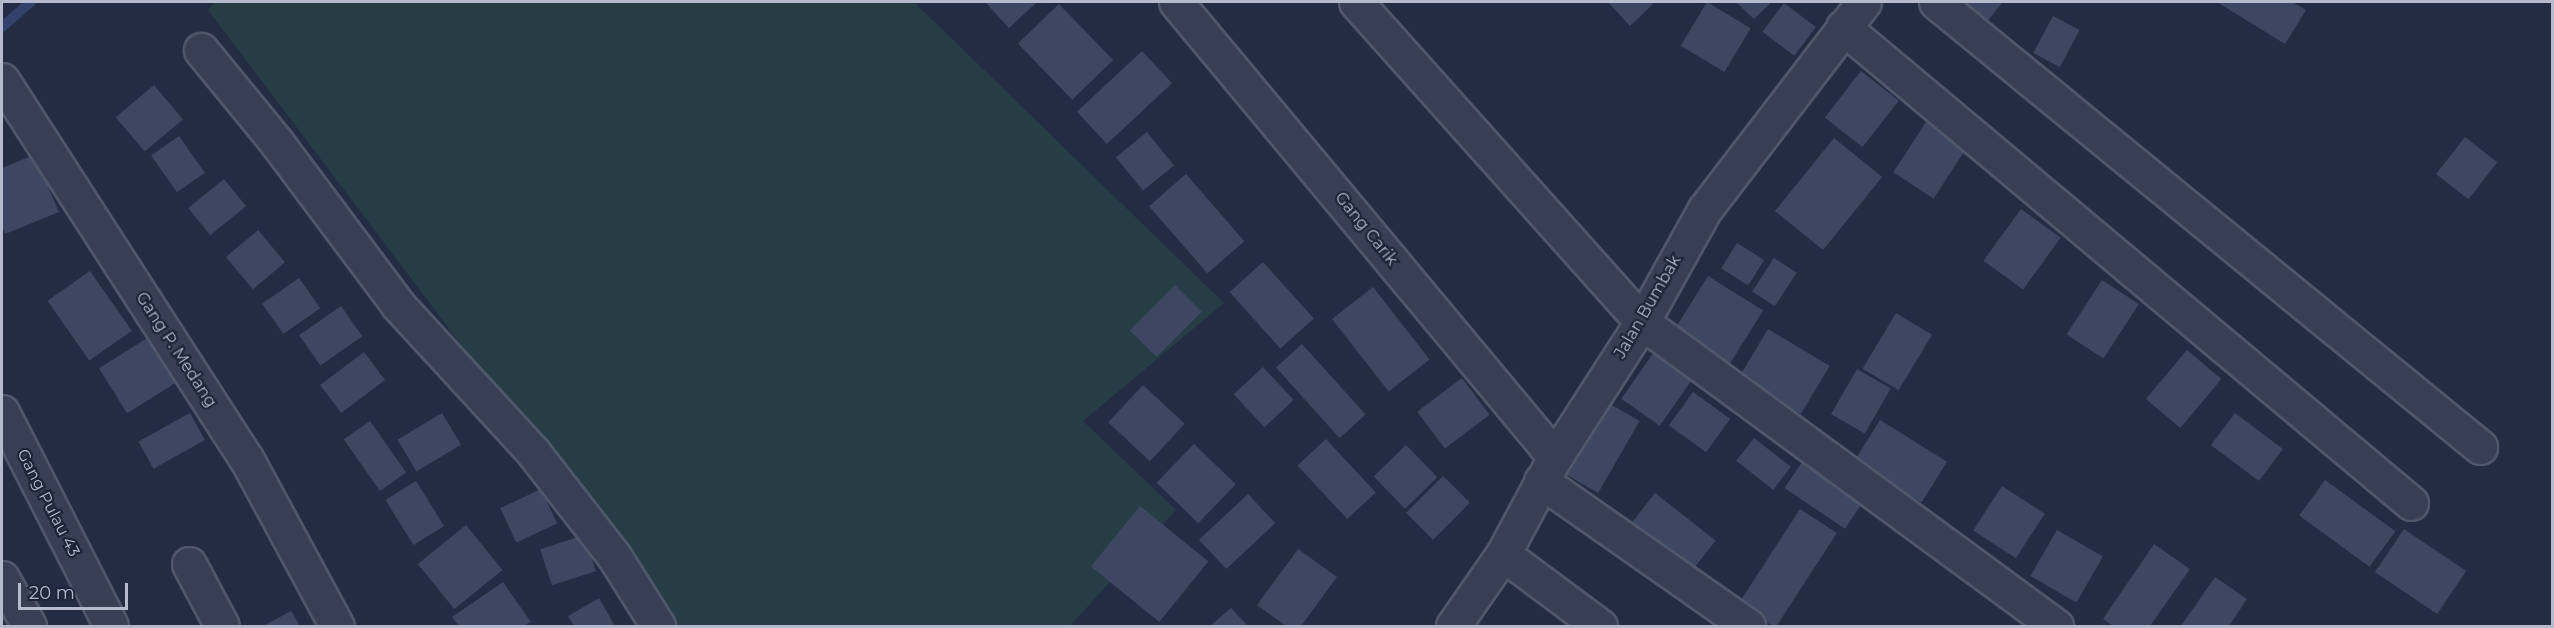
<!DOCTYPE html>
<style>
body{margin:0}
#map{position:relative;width:2554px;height:628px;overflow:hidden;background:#242c44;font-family:Montserrat,sans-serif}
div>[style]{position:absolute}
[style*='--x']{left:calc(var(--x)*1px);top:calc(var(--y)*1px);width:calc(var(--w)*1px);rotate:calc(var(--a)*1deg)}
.green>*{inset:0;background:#263d45}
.stream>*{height:10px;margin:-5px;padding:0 5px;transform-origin:5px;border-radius:5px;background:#34426b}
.building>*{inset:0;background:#3d4762;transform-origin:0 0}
.roads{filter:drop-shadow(2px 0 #50576b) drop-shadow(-2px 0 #50576b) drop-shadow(0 2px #50576b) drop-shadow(0 -2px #50576b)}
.minor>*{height:33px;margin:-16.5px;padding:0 16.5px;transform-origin:16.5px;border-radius:16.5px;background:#383f54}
.tertiary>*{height:33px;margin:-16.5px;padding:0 16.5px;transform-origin:16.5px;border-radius:16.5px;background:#383f54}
span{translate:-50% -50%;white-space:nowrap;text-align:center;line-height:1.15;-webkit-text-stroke:4.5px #1d2439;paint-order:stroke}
.street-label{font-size:16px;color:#b5bbcd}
.frame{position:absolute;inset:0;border:3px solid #b5bbcd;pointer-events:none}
.scale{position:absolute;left:18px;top:583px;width:110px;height:27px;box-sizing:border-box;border:3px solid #b5bbcd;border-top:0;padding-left:8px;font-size:18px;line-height:21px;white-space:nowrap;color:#b5bbcd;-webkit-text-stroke:4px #1d2439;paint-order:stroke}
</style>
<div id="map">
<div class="green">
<i style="clip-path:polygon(215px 2px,914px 2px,1224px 303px,1083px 421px,1176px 510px,1070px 626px,674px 626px,208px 10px)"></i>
</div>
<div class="stream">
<i style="--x:2;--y:27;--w:38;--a:-41"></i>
</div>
<div class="building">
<i style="clip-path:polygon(985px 2px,1037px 2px,1009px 28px)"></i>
<i style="clip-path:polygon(1608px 2px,1651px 2px,1653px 4px,1630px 26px)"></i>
<i style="left:1707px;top:2px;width:51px;height:51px;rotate:31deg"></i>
<i style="clip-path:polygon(1736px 2px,1772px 2px,1754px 19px)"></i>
<i style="clip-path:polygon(1956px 2px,2003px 2px,1985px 24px)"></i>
<i style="clip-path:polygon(2217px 2px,2292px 2px,2306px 10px,2285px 44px)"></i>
<i style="left:1784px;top:3px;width:40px;height:36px;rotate:37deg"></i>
<i style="left:1059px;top:4px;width:78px;height:57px;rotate:46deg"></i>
<i style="left:2053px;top:16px;width:30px;height:42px;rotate:28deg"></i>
<i style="left:1142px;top:51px;width:44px;height:89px;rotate:47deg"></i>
<i style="left:1861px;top:71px;width:48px;height:59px;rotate:38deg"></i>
<i style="left:154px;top:85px;width:45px;height:50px;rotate:50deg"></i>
<i style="left:1926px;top:122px;width:48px;height:60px;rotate:33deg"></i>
<i style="left:1147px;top:132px;width:43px;height:40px;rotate:51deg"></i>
<i style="left:179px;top:136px;width:45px;height:34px;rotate:55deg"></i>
<i style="left:2465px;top:137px;width:41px;height:47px;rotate:38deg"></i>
<i style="left:1834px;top:138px;width:62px;height:94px;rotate:39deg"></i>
<i style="clip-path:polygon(34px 155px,59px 212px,5px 234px,2px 226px,2px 168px)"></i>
<i style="left:1186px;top:174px;width:89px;height:49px;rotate:49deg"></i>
<i style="left:224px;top:179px;width:35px;height:46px;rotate:51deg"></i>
<i style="left:2021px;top:209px;width:49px;height:64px;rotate:36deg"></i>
<i style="left:258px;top:230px;width:42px;height:42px;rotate:50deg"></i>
<i style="left:1737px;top:243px;width:32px;height:30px;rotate:32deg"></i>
<i style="left:1774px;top:258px;width:27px;height:40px;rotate:33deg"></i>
<i style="left:1263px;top:262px;width:76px;height:45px;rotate:48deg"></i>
<i style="left:90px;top:271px;width:73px;height:52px;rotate:55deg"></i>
<i style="left:1708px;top:276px;width:65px;height:69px;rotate:32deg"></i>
<i style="left:299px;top:278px;width:37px;height:45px;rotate:55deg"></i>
<i style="left:2102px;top:280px;width:44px;height:65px;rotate:33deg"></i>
<i style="left:1175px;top:285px;width:38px;height:64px;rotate:45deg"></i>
<i style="left:1373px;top:287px;width:92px;height:52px;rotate:52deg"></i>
<i style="left:341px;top:306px;width:37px;height:51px;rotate:55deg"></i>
<i style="left:1896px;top:313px;width:42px;height:65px;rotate:31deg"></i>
<i style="left:1768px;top:329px;width:72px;height:56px;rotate:31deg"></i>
<i style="left:149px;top:337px;width:53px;height:59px;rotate:58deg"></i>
<i style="left:1302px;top:344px;width:95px;height:35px;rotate:48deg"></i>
<i style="left:2187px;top:350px;width:45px;height:64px;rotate:40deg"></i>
<i style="left:364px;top:352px;width:35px;height:55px;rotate:53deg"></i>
<i style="left:1654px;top:352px;width:47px;height:57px;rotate:35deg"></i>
<i style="left:1263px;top:367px;width:45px;height:40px;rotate:47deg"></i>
<i style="left:1857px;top:369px;width:39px;height:52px;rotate:30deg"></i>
<i style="left:1462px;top:378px;width:46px;height:56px;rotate:53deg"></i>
<i style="left:1143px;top:385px;width:57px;height:51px;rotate:43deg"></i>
<i style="left:1693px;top:392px;width:46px;height:41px;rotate:36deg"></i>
<i style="left:1605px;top:401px;width:40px;height:83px;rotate:30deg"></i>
<i style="left:190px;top:413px;width:31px;height:59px;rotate:61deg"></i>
<i style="left:442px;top:413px;width:37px;height:52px;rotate:59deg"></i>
<i style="left:2235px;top:413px;width:60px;height:40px;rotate:37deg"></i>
<i style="left:1880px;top:420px;width:79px;height:48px;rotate:32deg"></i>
<i style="left:370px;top:421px;width:63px;height:32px;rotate:55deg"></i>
<i style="left:1754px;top:438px;width:47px;height:29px;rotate:38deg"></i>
<i style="left:1326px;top:439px;width:73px;height:39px;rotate:47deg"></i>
<i style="left:1194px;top:444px;width:58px;height:54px;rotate:44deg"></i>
<i style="left:1406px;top:445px;width:45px;height:45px;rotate:46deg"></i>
<i style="left:1804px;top:459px;width:73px;height:35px;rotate:34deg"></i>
<i style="left:1443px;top:476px;width:38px;height:52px;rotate:45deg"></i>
<i style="left:2325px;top:480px;width:87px;height:44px;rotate:36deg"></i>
<i style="left:416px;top:481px;width:53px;height:36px;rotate:58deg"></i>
<i style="left:2002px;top:486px;width:51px;height:53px;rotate:33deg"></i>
<i style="left:541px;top:489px;width:38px;height:45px;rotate:65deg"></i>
<i style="left:1655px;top:493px;width:77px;height:39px;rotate:38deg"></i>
<i style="left:1248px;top:494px;width:40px;height:67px;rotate:47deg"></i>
<i style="left:1140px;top:506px;width:88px;height:78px;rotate:39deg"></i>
<i style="left:1800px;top:509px;width:44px;height:113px;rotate:33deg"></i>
<i style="left:466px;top:525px;width:58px;height:62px;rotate:51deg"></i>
<i style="left:2404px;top:529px;width:75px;height:52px;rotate:34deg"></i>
<i style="left:2057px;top:530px;width:53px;height:53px;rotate:30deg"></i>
<i style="left:584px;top:535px;width:38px;height:46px;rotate:72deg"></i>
<i style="clip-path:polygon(2154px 544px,2190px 569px,2150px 626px,2113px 626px,2103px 619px)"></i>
<i style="clip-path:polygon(1298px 549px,1337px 577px,1301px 626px,1286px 626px,1257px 605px)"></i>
<i style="clip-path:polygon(2215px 577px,2247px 599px,2229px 626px,2181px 626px)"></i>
<i style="clip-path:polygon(503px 582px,531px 622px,524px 626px,459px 626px,452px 617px)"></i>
<i style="clip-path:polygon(599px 598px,615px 626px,574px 626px,568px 616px)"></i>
<i style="clip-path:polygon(1231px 608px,1248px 626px,1210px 626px)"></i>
<i style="clip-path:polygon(291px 611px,300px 626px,263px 626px)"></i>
</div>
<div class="roads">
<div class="minor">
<i style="--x:1176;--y:2;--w:592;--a:50.21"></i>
<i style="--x:1356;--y:2;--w:429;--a:48.2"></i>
<i style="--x:1642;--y:322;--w:514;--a:36.29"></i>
<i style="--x:1936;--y:2;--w:703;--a:39.28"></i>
<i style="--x:1843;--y:27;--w:741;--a:39.96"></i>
<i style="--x:201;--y:50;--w:120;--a:50.7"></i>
<i style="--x:277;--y:143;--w:202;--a:53.2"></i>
<i style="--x:398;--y:305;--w:200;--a:47.4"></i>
<i style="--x:533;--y:452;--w:132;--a:52.1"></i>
<i style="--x:614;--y:556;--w:83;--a:57.8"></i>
<i style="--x:2;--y:80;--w:450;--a:57.2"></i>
<i style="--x:246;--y:458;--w:191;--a:61.6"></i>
<i style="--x:2;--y:412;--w:240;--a:63"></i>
<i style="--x:1541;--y:481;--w:253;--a:35"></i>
<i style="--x:1503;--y:554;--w:121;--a:36.6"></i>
<i style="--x:189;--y:564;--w:70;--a:62"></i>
<i style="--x:2;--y:578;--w:55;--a:60.6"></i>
</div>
<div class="tertiary">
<i style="--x:1453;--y:626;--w:88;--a:-55.2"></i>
<i style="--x:1503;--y:554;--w:110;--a:-61.8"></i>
<i style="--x:1555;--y:457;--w:161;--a:-57.2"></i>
<i style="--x:1642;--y:322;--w:129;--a:-60.9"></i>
<i style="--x:1705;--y:209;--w:261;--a:-52.5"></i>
</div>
</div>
<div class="street-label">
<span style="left:1366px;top:229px;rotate:51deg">Gang Carik</span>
<span style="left:1648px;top:307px;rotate:-60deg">Jalan Bumbak</span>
<span style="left:176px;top:350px;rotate:57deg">Gang P. Medang</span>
<span style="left:48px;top:503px;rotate:63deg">Gang Pulau 43</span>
</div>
<div class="frame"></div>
<div class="scale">20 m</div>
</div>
